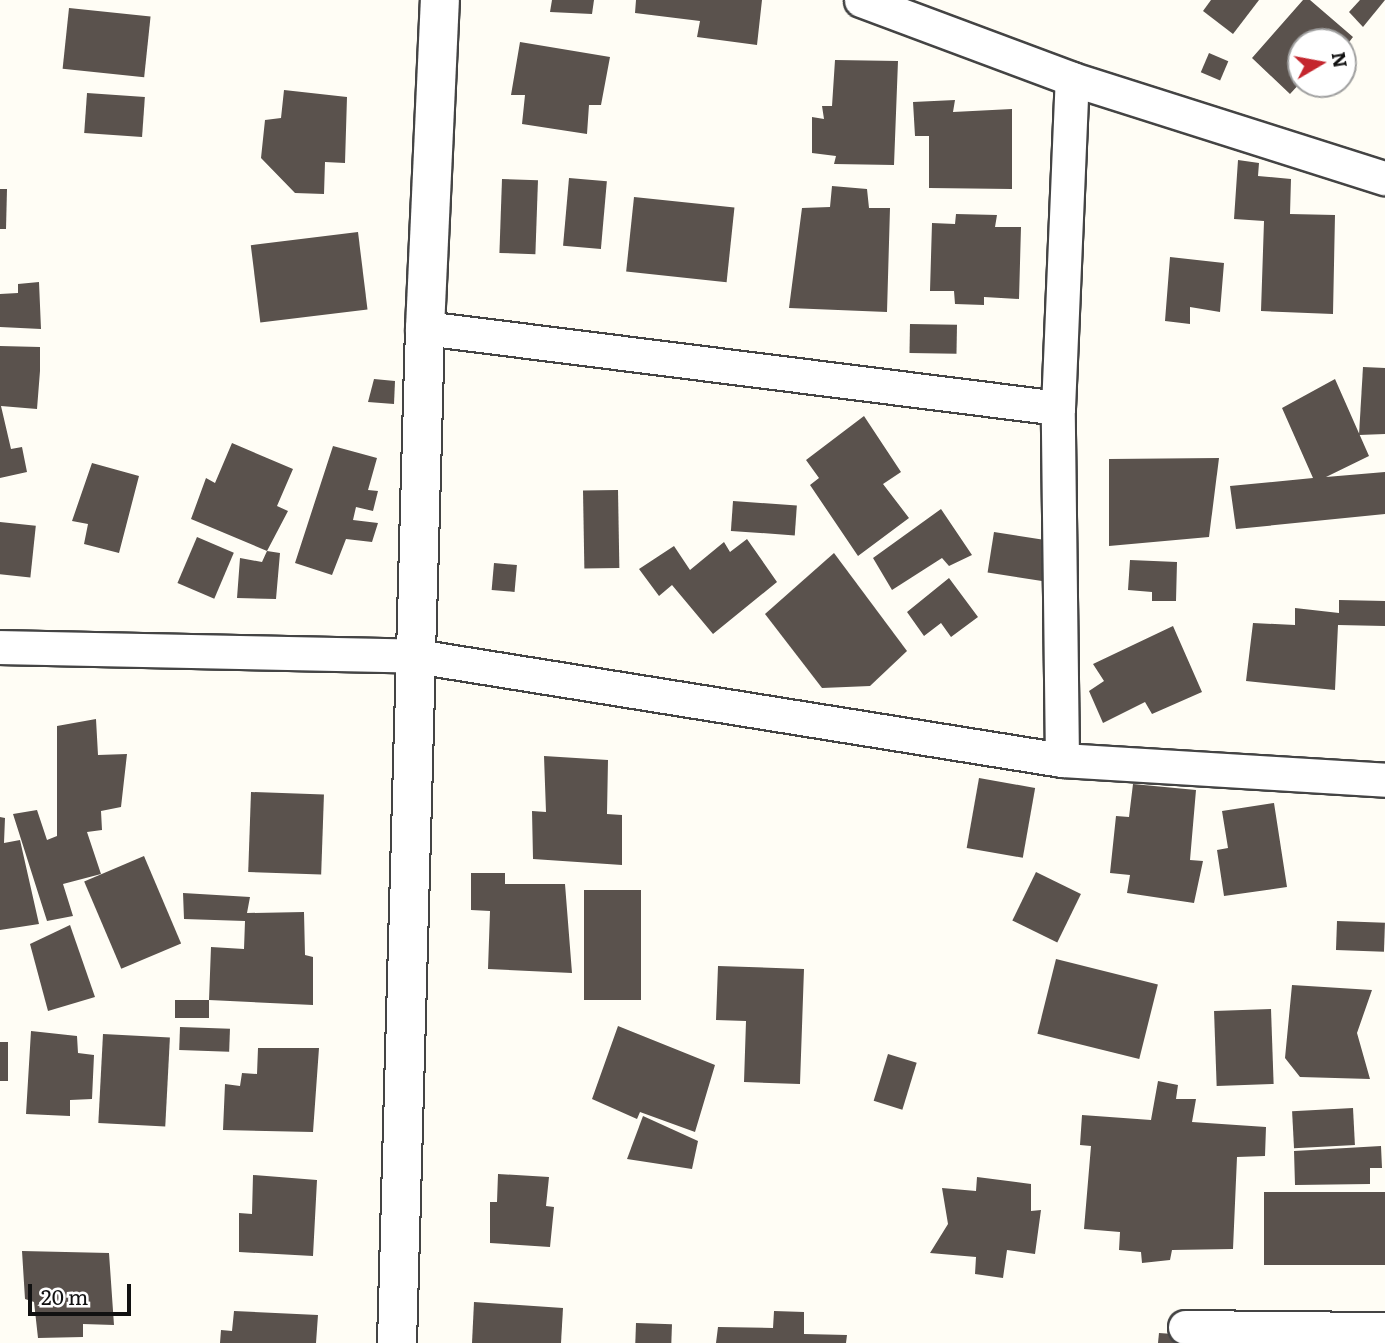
<!DOCTYPE html>
<style>
body{margin:0}
#map{position:relative;width:1385px;height:1343px;overflow:hidden;background:#fffdf5;font-family:Literata,serif}
div>[style]{position:absolute}
[style*='--x']{left:calc(var(--x)*1px);top:calc(var(--y)*1px);width:calc(var(--w)*1px);rotate:calc(var(--a)*1deg)}
.building>*{inset:0;background:#5a524d;transform-origin:0 0}
.roads{filter:drop-shadow(2px 0 #444) drop-shadow(-2px 0 #444) drop-shadow(0 2px #444) drop-shadow(0 -2px #444)}
.minor>*{height:33px;margin:-16.5px;padding:0 16.5px;transform-origin:16.5px;border-radius:16.5px;background:#fff}
.tertiary>*{height:38px;margin:-19px;padding:0 19px;transform-origin:19px;border-radius:19px;background:#fff}
span{translate:-50% -50%;white-space:nowrap;text-align:center;line-height:1.15;-webkit-text-stroke:7px #fff;paint-order:stroke}
.north{position:absolute;left:1287px;top:28px;width:70px;height:70px;box-sizing:border-box;background:#fff;border:2px solid #a0a0a0;border-radius:50%;rotate:80deg;font-size:19px;font-weight:700;line-height:28px;text-align:center;color:#111}
.north::after{content:'';display:block;margin:auto;width:24px;height:32px;background:#c4262e;clip-path:polygon(50% 0,100% 100%,50% 72%,0 100%)}
.scale{position:absolute;left:28px;top:1284px;width:103px;height:32px;box-sizing:border-box;border:4px solid #111;border-top:0;padding-left:9px;font-size:21px;line-height:24px;white-space:nowrap;color:#111;-webkit-text-stroke:5px #fff;paint-order:stroke}
</style>
<div id="map">
<div class="building">
<i style="clip-path:polygon(552px 0,594px 0,592px 14px,550px 12px)"></i>
<i style="clip-path:polygon(636px 0,762px 0,757px 45px,697px 37px,700px 21px,635px 13px)"></i>
<i style="clip-path:polygon(1211px 0,1259px 0,1233px 34px,1203px 11px)"></i>
<i style="clip-path:polygon(1303px 0,1310px 0,1353px 37px,1343px 50px,1343px 42px,1301px 42px,1301px 82px,1290px 94px,1252px 58px)"></i>
<i style="clip-path:polygon(1360px 0,1385px 0,1363px 27px,1349px 12px)"></i>
<i style="left:69px;top:8px;width:82px;height:61px;rotate:6deg"></i>
<i style="clip-path:polygon(520px 42px,610px 57px,601px 105px,589px 105px,587px 134px,522px 124px,525px 95px,511px 95px)"></i>
<i style="left:1209px;top:53px;width:21px;height:21px;rotate:23deg"></i>
<i style="clip-path:polygon(835px 60px,898px 61px,894px 165px,834px 164px,836px 156px,812px 153px,812px 117px,824px 119px,822px 106px,832px 106px)"></i>
<i style="clip-path:polygon(284px 90px,347px 97px,345px 163px,325px 162px,324px 194px,295px 193px,261px 158px,265px 120px,281px 118px)"></i>
<i style="left:87px;top:93px;width:58px;height:40px;rotate:4deg"></i>
<i style="clip-path:polygon(955px 100px,953px 112px,1012px 109px,1012px 189px,929px 188px,929px 136px,915px 136px,913px 102px)"></i>
<i style="clip-path:polygon(1238px 160px,1259px 163px,1258px 176px,1291px 179px,1290px 214px,1335px 215px,1333px 314px,1261px 311px,1264px 221px,1234px 219px)"></i>
<i style="left:569px;top:178px;width:38px;height:68px;rotate:5deg"></i>
<i style="left:502px;top:179px;width:36px;height:74px;rotate:2deg"></i>
<i style="clip-path:polygon(832px 186px,867px 189px,869px 208px,890px 208px,887px 312px,789px 308px,802px 208px,830px 207px)"></i>
<i style="clip-path:polygon(0 189px,7px 189px,6px 229px,0 229px)"></i>
<i style="left:634px;top:197px;width:101px;height:75px;rotate:6deg"></i>
<i style="clip-path:polygon(956px 214px,997px 215px,995px 227px,1021px 227px,1019px 299px,984px 297px,984px 305px,955px 304px,954px 291px,930px 291px,932px 223px,955px 224px)"></i>
<i style="left:358px;top:232px;width:78px;height:108px;rotate:83deg"></i>
<i style="clip-path:polygon(1170px 257px,1224px 263px,1220px 312px,1190px 307px,1190px 324px,1165px 321px)"></i>
<i style="clip-path:polygon(39px 282px,41px 329px,0 327px,0 294px,18px 293px,18px 284px)"></i>
<i style="left:910px;top:324px;width:47px;height:29px;rotate:1deg"></i>
<i style="clip-path:polygon(0 346px,40px 347px,40px 371px,37px 409px,1px 406px,11px 449px,22px 447px,27px 472px,0 478px)"></i>
<i style="clip-path:polygon(1363px 367px,1385px 368px,1385px 434px,1359px 435px)"></i>
<i style="clip-path:polygon(374px 379px,395px 381px,394px 404px,368px 402px)"></i>
<i style="clip-path:polygon(1335px 379px,1369px 456px,1326px 477px,1385px 472px,1385px 514px,1236px 529px,1230px 486px,1313px 478px,1282px 408px)"></i>
<i style="clip-path:polygon(864px 416px,901px 472px,883px 484px,909px 518px,858px 556px,810px 485px,819px 478px,806px 460px)"></i>
<i style="clip-path:polygon(232px 443px,293px 469px,277px 506px,288px 511px,267px 551px,280px 553px,276px 599px,237px 598px,240px 558px,262px 562px,267px 551px,191px 519px,206px 478px,215px 483px)"></i>
<i style="clip-path:polygon(333px 446px,377px 458px,368px 490px,378px 491px,373px 511px,356px 507px,353px 520px,378px 523px,372px 542px,346px 539px,332px 575px,295px 563px)"></i>
<i style="clip-path:polygon(1219px 458px,1209px 537px,1109px 546px,1109px 459px)"></i>
<i style="clip-path:polygon(92px 463px,139px 476px,119px 553px,84px 544px,88px 524px,72px 521px)"></i>
<i style="left:618px;top:490px;width:78px;height:35px;rotate:89deg"></i>
<i style="left:733px;top:501px;width:64px;height:30px;rotate:4deg"></i>
<i style="clip-path:polygon(941px 509px,972px 555px,949px 566px,942px 558px,892px 590px,873px 558px)"></i>
<i style="left:0;top:522px;width:36px;height:52px;rotate:6deg"></i>
<i style="left:994px;top:532px;width:55px;height:41px;rotate:9deg"></i>
<i style="left:197px;top:537px;width:40px;height:50px;rotate:23deg"></i>
<i style="clip-path:polygon(747px 539px,777px 582px,713px 634px,672px 585px,659px 596px,639px 569px,674px 546px,690px 570px,724px 542px,730px 552px)"></i>
<i style="clip-path:polygon(834px 553px,907px 651px,870px 686px,822px 688px,765px 614px)"></i>
<i style="clip-path:polygon(1130px 560px,1177px 562px,1176px 601px,1152px 601px,1152px 592px,1128px 590px)"></i>
<i style="left:494px;top:563px;width:23px;height:27px;rotate:5deg"></i>
<i style="clip-path:polygon(949px 578px,978px 617px,951px 637px,941px 623px,924px 636px,907px 612px)"></i>
<i style="clip-path:polygon(1339px 600px,1385px 601px,1385px 626px,1338px 625px,1335px 690px,1246px 681px,1253px 623px,1295px 625px,1295px 608px,1339px 613px)"></i>
<i style="clip-path:polygon(1173px 626px,1202px 692px,1152px 714px,1145px 702px,1103px 723px,1089px 691px,1104px 681px,1093px 664px)"></i>
<i style="clip-path:polygon(96px 719px,98px 755px,127px 754px,121px 807px,101px 811px,102px 830px,87px 832px,101px 874px,63px 884px,73px 916px,47px 921px,13px 814px,37px 810px,47px 840px,57px 836px,57px 726px)"></i>
<i style="clip-path:polygon(544px 756px,608px 760px,607px 814px,622px 815px,622px 865px,533px 859px,532px 811px,546px 812px)"></i>
<i style="left:979px;top:778px;width:57px;height:71px;rotate:10deg"></i>
<i style="clip-path:polygon(1133px 784px,1196px 790px,1190px 860px,1203px 861px,1194px 903px,1127px 893px,1130px 875px,1110px 873px,1116px 816px,1129px 817px)"></i>
<i style="left:251px;top:792px;width:73px;height:80px;rotate:2deg"></i>
<i style="clip-path:polygon(1274px 803px,1287px 887px,1224px 896px,1217px 850px,1228px 848px,1222px 811px)"></i>
<i style="clip-path:polygon(0 817px,5px 818px,4px 843px,20px 840px,39px 924px,0 930px)"></i>
<i style="left:144px;top:856px;width:95px;height:65px;rotate:67deg"></i>
<i style="left:1036px;top:872px;width:50px;height:54px;rotate:26deg"></i>
<i style="clip-path:polygon(471px 873px,505px 873px,505px 884px,565px 884px,572px 973px,488px 969px,490px 911px,471px 910px)"></i>
<i style="left:584px;top:890px;width:57px;height:110px"></i>
<i style="clip-path:polygon(183px 893px,250px 897px,247px 913px,304px 912px,305px 955px,313px 957px,313px 1005px,209px 1000px,211px 947px,244px 949px,245px 921px,184px 919px)"></i>
<i style="left:1337px;top:921px;width:48px;height:29px;rotate:2deg"></i>
<i style="clip-path:polygon(70px 925px,95px 997px,48px 1011px,30px 944px)"></i>
<i style="left:1056px;top:959px;width:105px;height:77px;rotate:14deg"></i>
<i style="clip-path:polygon(718px 966px,804px 969px,800px 1084px,744px 1082px,746px 1021px,716px 1020px)"></i>
<i style="clip-path:polygon(1292px 985px,1372px 990px,1357px 1033px,1370px 1079px,1300px 1077px,1285px 1058px)"></i>
<i style="left:209px;top:1000px;width:18px;height:34px;rotate:90deg"></i>
<i style="left:1271px;top:1009px;width:75px;height:57px;rotate:88deg"></i>
<i style="clip-path:polygon(618px 1026px,715px 1065px,695px 1132px,640px 1112px,637px 1119px,592px 1099px)"></i>
<i style="left:180px;top:1027px;width:50px;height:23px;rotate:2deg"></i>
<i style="clip-path:polygon(31px 1031px,77px 1036px,78px 1053px,94px 1055px,92px 1099px,70px 1100px,70px 1116px,26px 1114px)"></i>
<i style="left:103px;top:1034px;width:67px;height:89px;rotate:3deg"></i>
<i style="left:0;top:1042px;width:8px;height:39px"></i>
<i style="clip-path:polygon(258px 1048px,319px 1048px,313px 1132px,223px 1130px,225px 1084px,240px 1086px,242px 1073px,257px 1074px)"></i>
<i style="left:888px;top:1054px;width:30px;height:49px;rotate:17deg"></i>
<i style="clip-path:polygon(1158px 1081px,1178px 1085px,1176px 1099px,1196px 1099px,1192px 1122px,1266px 1127px,1265px 1156px,1237px 1157px,1233px 1249px,1172px 1250px,1170px 1260px,1142px 1263px,1141px 1252px,1119px 1250px,1120px 1232px,1084px 1229px,1091px 1146px,1080px 1145px,1082px 1115px,1151px 1120px)"></i>
<i style="left:1353px;top:1108px;width:37px;height:61px;rotate:87deg"></i>
<i style="clip-path:polygon(643px 1116px,698px 1141px,692px 1169px,627px 1159px)"></i>
<i style="clip-path:polygon(1381px 1146px,1382px 1168px,1370px 1168px,1370px 1184px,1295px 1185px,1294px 1151px)"></i>
<i style="clip-path:polygon(498px 1174px,549px 1177px,546px 1206px,554px 1207px,550px 1247px,490px 1243px,490px 1202px,497px 1202px)"></i>
<i style="clip-path:polygon(253px 1175px,317px 1180px,313px 1256px,239px 1252px,239px 1213px,252px 1214px)"></i>
<i style="clip-path:polygon(977px 1177px,1031px 1184px,1031px 1211px,1041px 1210px,1035px 1254px,1007px 1250px,1003px 1278px,975px 1274px,976px 1257px,930px 1253px,948px 1224px,942px 1188px,976px 1191px)"></i>
<i style="left:1385px;top:1192px;width:73px;height:121px;rotate:90deg"></i>
<i style="clip-path:polygon(22px 1251px,109px 1253px,114px 1325px,83px 1324px,83px 1337px,38px 1338px,34px 1302px,25px 1299px)"></i>
<i style="clip-path:polygon(474px 1302px,563px 1308px,561px 1343px,472px 1343px)"></i>
<i style="clip-path:polygon(234px 1311px,318px 1315px,316px 1343px,220px 1343px,221px 1330px,232px 1331px)"></i>
<i style="clip-path:polygon(774px 1311px,804px 1312px,804px 1334px,847px 1335px,846px 1343px,716px 1343px,718px 1327px,773px 1328px)"></i>
<i style="left:636px;top:1323px;width:36px;height:20px;rotate:2deg"></i>
<i style="clip-path:polygon(1159px 1333px,1243px 1339px,1243px 1343px,1158px 1343px)"></i>
</div>
<div class="roads">
<div class="minor">
<i style="--x:861;--y:0;--w:225;--a:20.5"></i>
<i style="--x:1072;--y:79;--w:328;--a:17.6"></i>
<i style="--x:425;--y:328;--w:638;--a:7.2"></i>
<i style="--x:0;--y:647;--w:416;--a:1.2"></i>
<i style="--x:416;--y:656;--w:654;--a:9.15"></i>
<i style="--x:1062;--y:760;--w:324;--a:3.5"></i>
<i style="--x:1062;--y:760;--w:352;--a:-90.7"></i>
<i style="--x:1058;--y:408;--w:329;--a:-87.6"></i>
<i style="--x:1185;--y:1327;--w:200;--a:0.6"></i>
</div>
<div class="tertiary">
<i style="--x:397;--y:1343;--w:1015;--a:-88.42"></i>
<i style="--x:425;--y:328;--w:328;--a:-87.4"></i>
</div>
</div>
<div class="north">N</div>
<div class="scale">20 m</div>
</div>
